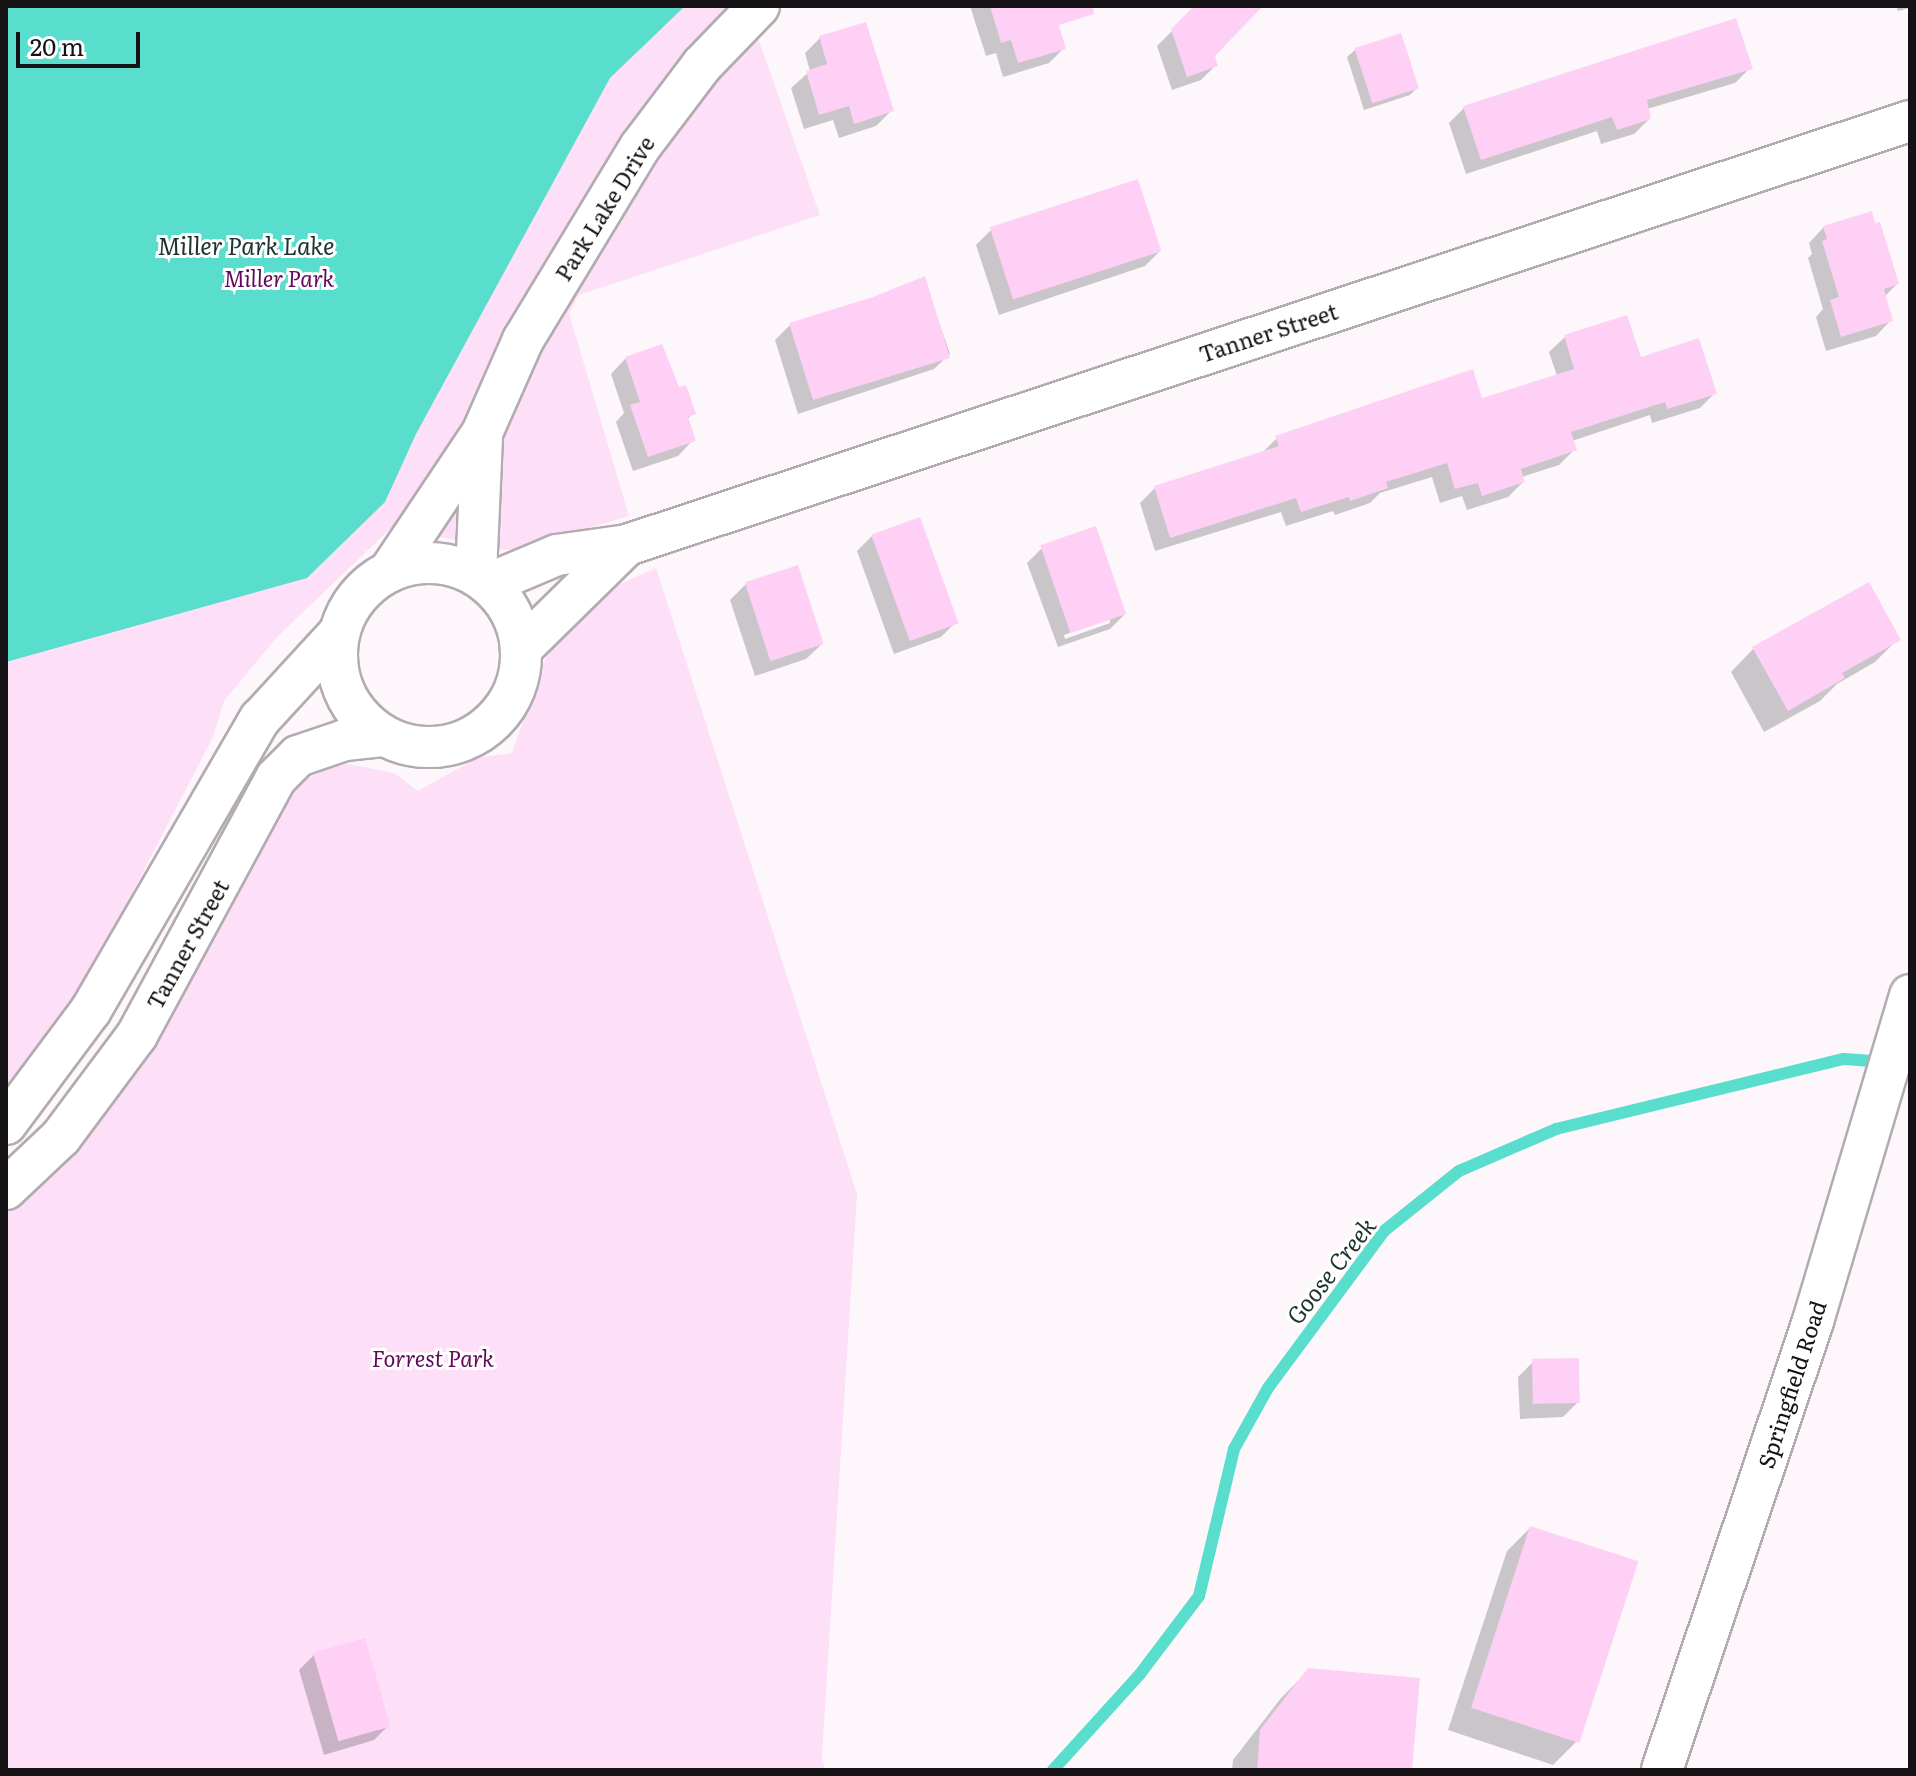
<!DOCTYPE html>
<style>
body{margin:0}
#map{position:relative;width:1916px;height:1776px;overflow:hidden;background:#fdf7fc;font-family:Literata,serif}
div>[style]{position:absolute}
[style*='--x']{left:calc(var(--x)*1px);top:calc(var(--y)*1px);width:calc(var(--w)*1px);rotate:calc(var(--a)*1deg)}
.green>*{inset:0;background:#fddff7}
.water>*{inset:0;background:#59dece}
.shadow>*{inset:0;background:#0003}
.stream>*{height:12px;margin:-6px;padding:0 6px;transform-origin:6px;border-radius:6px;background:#59dece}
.building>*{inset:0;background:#fed0f6;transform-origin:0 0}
.roads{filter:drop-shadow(2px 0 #b2acb1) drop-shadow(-2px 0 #b2acb1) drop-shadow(0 2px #b2acb1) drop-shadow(0 -2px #b2acb1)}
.minor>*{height:40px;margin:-20px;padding:0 20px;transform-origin:20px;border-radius:20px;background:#fff}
.minor>.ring{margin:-20px;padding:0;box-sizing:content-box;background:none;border:40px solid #fff;border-radius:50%}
span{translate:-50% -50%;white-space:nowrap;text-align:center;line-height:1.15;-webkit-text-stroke:6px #fff;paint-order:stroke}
.street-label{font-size:22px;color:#141214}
.park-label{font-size:22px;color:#61085a;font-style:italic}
.water-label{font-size:24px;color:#1c3330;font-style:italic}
.frame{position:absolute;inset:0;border:8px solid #141214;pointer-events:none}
.scale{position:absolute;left:16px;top:32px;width:124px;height:36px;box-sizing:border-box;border:4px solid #141214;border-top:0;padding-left:10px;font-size:24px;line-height:28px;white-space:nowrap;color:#141214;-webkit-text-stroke:6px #fff;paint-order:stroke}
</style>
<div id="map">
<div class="green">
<i style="clip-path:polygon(6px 6px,747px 6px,820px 215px,579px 295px,569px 313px,629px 516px,518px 549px,503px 550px,392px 527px,277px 637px,224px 701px,213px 737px,92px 971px,31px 1064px,6px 1091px)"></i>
<i style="clip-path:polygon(656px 568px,857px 1194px,822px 1756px,825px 1770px,6px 1770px,6px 1213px,41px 1184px,133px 1076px,280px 805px,299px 782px,328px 769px,348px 764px,394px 773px,418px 791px,477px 758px,512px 753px,543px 664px,564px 628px,602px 592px)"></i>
</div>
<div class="water">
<i style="clip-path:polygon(6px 6px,685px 6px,610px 78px,416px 434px,385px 502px,307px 578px,6px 662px)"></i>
</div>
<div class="shadow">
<i style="clip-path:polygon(970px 6px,1051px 6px,1064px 48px,1049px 63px,1003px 77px,996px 53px,986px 56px)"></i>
<i style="clip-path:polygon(1197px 6px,1260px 6px,1213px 55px,1216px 65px,1201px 80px,1172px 90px,1157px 46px)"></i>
<i style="clip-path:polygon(1896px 6px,1910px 6px,1910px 8px,1898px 11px)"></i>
<i style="clip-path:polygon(820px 38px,891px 111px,876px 126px,839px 138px,833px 120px,804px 129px,791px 88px,810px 71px,805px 53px)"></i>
<i style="clip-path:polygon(1355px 50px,1417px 88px,1410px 95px,1364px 110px,1347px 57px)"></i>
<i style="clip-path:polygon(1750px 68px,1735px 83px,1647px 109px,1649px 119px,1634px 134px,1601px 144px,1597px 131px,1466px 174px,1449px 123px,1464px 108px)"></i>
<i style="clip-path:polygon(1824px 227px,1897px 284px,1884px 297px,1891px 320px,1876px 336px,1826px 351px,1816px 317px,1823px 309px,1808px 258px,1812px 254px,1809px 243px)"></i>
<i style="clip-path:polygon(991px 230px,1160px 251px,1145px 266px,999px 315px,976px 245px)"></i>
<i style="clip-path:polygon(924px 279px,950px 354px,934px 369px,798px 414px,775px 340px,790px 325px,874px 299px)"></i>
<i style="clip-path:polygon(1565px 337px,1639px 360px,1715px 393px,1700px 408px,1652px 423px,1650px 415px,1572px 441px,1574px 450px,1559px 465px,1522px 477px,1523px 482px,1508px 497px,1467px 510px,1462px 496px,1440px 503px,1432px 477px,1380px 493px,1370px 503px,1335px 515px,1333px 511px,1286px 526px,1281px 512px,1155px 551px,1140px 503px,1155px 488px,1262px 453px,1277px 438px,1481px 401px,1557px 376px,1549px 352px)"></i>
<i style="clip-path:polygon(626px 358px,677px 390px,693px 413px,687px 420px,693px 440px,678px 456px,633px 471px,616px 422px,624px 413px,611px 374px)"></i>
<i style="clip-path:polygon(872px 536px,956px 622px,941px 637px,894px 654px,857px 551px)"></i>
<i style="clip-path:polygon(evenodd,1042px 548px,1125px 614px,1110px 629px,1058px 647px,1027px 563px,1042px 548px,1110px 618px,1110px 623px,1065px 639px,1064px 635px,1110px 618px)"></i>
<i style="clip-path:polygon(746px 584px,822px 644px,806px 659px,755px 676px,730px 600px)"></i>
<i style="clip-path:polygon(1898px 639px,1875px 662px,1837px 684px,1820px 701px,1764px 732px,1731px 672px,1753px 649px)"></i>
<i style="clip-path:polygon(1533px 1362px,1578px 1402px,1563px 1417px,1520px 1419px,1518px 1377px)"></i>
<i style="clip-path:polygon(1530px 1528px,1576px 1742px,1553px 1765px,1448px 1730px,1507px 1551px)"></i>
<i style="clip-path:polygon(314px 1655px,389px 1725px,374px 1740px,324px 1755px,299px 1670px)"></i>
<i style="clip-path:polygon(1309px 1670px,1410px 1770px,1232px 1770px,1233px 1760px,1281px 1698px)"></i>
</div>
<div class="stream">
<i style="--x:1053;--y:1770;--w:130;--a:-47.8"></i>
<i style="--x:1140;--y:1674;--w:98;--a:-52.9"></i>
<i style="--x:1199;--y:1596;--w:151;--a:-76.6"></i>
<i style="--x:1234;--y:1449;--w:70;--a:-60.9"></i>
<i style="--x:1268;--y:1388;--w:195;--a:-53.5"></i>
<i style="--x:1384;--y:1231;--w:96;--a:-38.7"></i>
<i style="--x:1459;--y:1171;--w:106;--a:-23.4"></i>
<i style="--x:1556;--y:1129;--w:296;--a:-13.7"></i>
<i style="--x:1844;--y:1059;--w:39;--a:4"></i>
</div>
<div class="building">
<i style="clip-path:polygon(990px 6px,1093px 6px,1094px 14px,1059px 25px,1066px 49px,1018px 63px,1011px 40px,1001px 43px)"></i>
<i style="clip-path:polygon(1194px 6px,1263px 6px,1215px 56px,1218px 66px,1187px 77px,1171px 29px)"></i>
<i style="clip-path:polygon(1736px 18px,1753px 69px,1647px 100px,1651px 119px,1617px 130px,1612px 117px,1481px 160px,1463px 106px)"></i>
<i style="clip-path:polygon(866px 22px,894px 111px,854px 124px,849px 106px,819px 115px,806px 71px,827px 64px,819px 36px)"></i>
<i style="left:1401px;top:33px;width:58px;height:49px;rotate:72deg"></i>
<i style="left:1138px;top:179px;width:76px;height:156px;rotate:72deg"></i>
<i style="clip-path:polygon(1872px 211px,1875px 223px,1880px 222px,1899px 284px,1884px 289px,1893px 321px,1841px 337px,1830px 300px,1839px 297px,1822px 241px,1827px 239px,1823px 226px)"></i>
<i style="clip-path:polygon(925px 276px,950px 358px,813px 400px,789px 323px,873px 297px)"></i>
<i style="clip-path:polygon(1627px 315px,1641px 357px,1699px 338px,1717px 394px,1667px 409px,1665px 402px,1571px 432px,1577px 450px,1521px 469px,1525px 482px,1482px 496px,1478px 483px,1455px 489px,1447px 463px,1386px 482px,1388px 488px,1350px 501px,1349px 497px,1301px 512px,1296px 498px,1170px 538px,1154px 486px,1279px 446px,1275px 436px,1473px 369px,1482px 398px,1574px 369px,1564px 335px)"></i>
<i style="clip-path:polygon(662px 344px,679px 387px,686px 385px,696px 414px,688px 417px,696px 441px,648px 457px,630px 405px,640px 402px,625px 357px)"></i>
<i style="left:920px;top:517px;width:113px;height:52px;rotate:70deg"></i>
<i style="left:1096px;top:526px;width:93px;height:59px;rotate:71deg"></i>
<i style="left:798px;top:565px;width:83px;height:56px;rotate:72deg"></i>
<i style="clip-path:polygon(1869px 582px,1901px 640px,1842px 673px,1845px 678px,1788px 711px,1752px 647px)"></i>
<i style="left:1579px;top:1358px;width:45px;height:47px;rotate:89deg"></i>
<i style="left:1530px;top:1526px;width:114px;height:191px;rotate:18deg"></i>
<i style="left:365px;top:1638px;width:92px;height:54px;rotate:74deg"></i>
<i style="clip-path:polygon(1308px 1668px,1420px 1678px,1412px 1770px,1257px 1770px,1260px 1730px)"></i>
</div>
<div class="roads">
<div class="minor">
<i class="ring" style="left:337px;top:563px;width:144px;height:144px"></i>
<i style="--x:389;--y:572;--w:167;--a:-56.2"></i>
<i style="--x:482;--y:433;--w:102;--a:-66.2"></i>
<i style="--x:523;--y:340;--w:226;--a:-58.8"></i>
<i style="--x:640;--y:147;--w:103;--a:-52.9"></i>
<i style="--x:702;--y:65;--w:82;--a:-46"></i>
<i style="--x:476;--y:575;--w:139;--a:-87.5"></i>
<i style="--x:488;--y:584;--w:75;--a:-22.8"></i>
<i style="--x:557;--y:555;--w:71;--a:-8.1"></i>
<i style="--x:627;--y:545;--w:1351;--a:-18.29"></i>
<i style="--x:521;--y:649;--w:148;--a:-44.5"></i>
<i style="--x:6;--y:1124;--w:142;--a:-53.3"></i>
<i style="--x:91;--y:1010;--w:337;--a:-59.9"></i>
<i style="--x:260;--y:719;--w:117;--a:-47.4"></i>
<i style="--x:6;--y:1189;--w:76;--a:-43.4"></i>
<i style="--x:61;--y:1137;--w:127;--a:-53.3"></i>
<i style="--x:137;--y:1035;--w:292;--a:-61.6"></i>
<i style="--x:276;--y:778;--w:31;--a:-45"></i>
<i style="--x:298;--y:756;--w:50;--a:-18.8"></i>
<i style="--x:345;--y:740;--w:38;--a:-6"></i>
<i style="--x:1662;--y:1770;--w:474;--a:-71.4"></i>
<i style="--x:1813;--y:1321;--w:340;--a:-73.4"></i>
</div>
</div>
<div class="street-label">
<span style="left:604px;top:208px;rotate:-58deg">Park Lake Drive</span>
<span style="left:1268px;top:332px;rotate:-18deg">Tanner Street</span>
<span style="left:187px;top:944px;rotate:-61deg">Tanner Street</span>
<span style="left:1791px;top:1384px;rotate:-72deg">Springfield Road</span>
</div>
<div class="park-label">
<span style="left:279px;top:278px">Miller Park</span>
<span style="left:433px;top:1358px">Forrest Park</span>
</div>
<div class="water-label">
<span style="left:246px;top:245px">Miller Park Lake</span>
<span style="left:1330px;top:1270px;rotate:-52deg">Goose Creek</span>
</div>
<div class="frame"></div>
<div class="scale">20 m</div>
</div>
